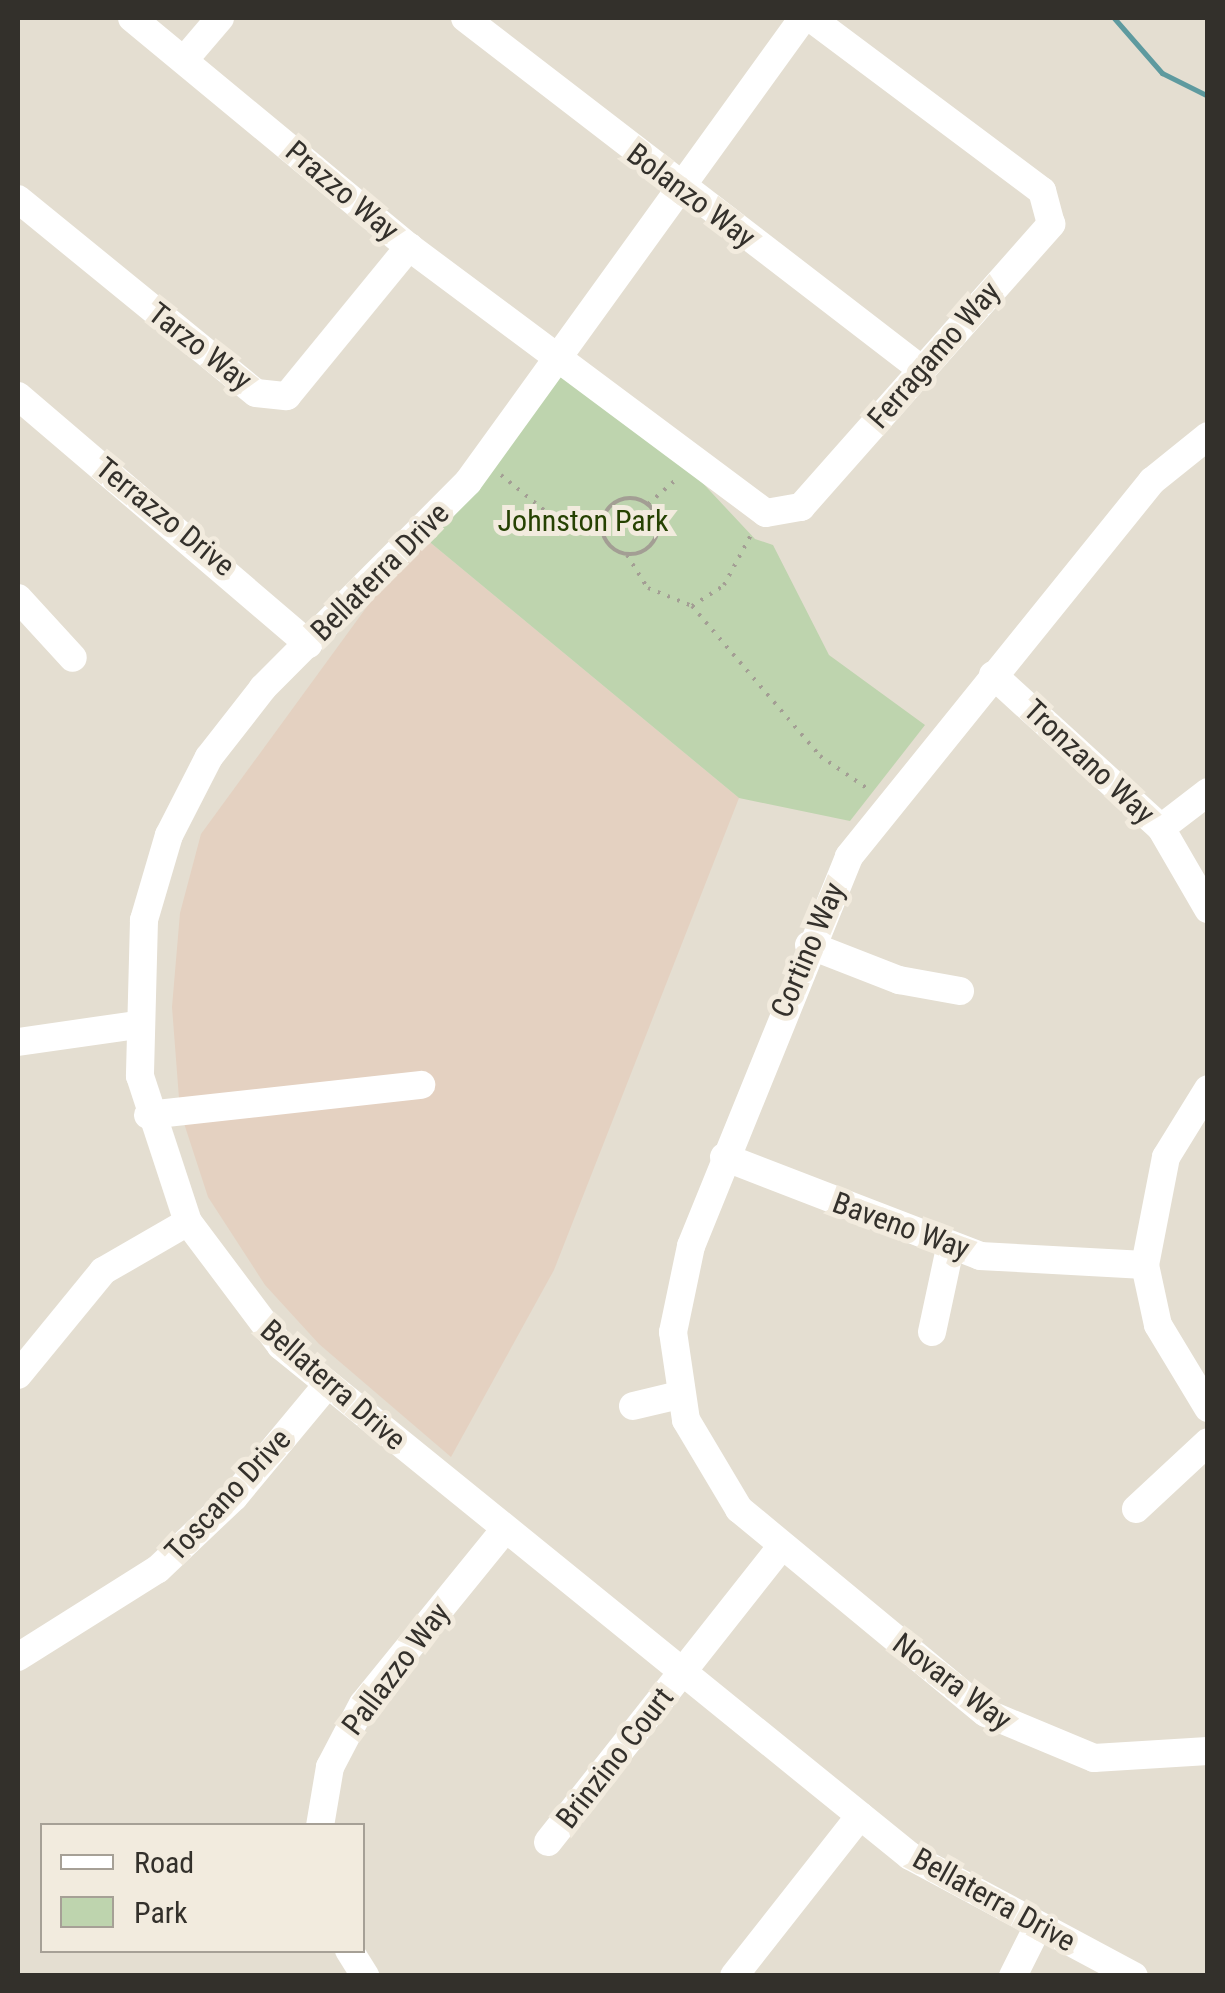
<!DOCTYPE html>
<style>
body{margin:0}
#map{position:relative;width:1225px;height:1993px;overflow:hidden;background:#e4ded1;font-family:"Roboto Condensed",sans-serif}
div>[style]{position:absolute}
[style*='--x']{left:calc(var(--x)*1px);top:calc(var(--y)*1px);width:calc(var(--w)*1px);rotate:calc(var(--a)*1deg)}
.education>*{inset:0;background:#e4d1c1}
.green>*{inset:0;background:#bed4ae}
.stream>*{height:5px;margin:-2.5px;padding:0 2.5px;transform-origin:2.5px;border-radius:2.5px;background:#5e9a9f}
.path>*{height:4px;margin-top:-2px;transform-origin:0;background:repeating-linear-gradient(90deg,#a39e94 0 2.5px,transparent 0 10.5px)}
.path>.ring{margin:-2px;padding:0;box-sizing:content-box;background:none;border:4px solid #a39e94;border-radius:50%}
.minor>*{height:28px;margin:-14px;padding:0 14px;transform-origin:14px;border-radius:14px;background:#fff}
span{translate:-50% -50%;white-space:nowrap;text-align:center;line-height:1.15;-webkit-text-stroke:10px #f2ebde;paint-order:stroke}
.street-label{font-size:30px;color:#33302b}
.park-label{font-size:30px;color:#264202}
.frame{position:absolute;inset:0;border:20px solid #33302b;pointer-events:none}
.legend{position:absolute;left:40px;top:1823px;width:325px;height:130px;box-sizing:border-box;background:#f2ebde;border:2px solid #a6a096;margin:0;padding:12px 18px;list-style:none;font-size:30px;color:#33302b}
.legend li{display:flex;align-items:center;gap:20px;height:50px}
.legend b{width:50px;border:2px solid #a6a096}
</style>
<div id="map">
<div class="education">
<i style="clip-path:polygon(420px 534px,739px 798px,554px 1270px,451px 1457px,319px 1344px,265px 1285px,208px 1197px,180px 1111px,172px 1007px,180px 913px,201px 834px)"></i>
</div>
<div class="green">
<i style="clip-path:polygon(558px 357px,639px 415px,755px 539px,773px 545px,829px 655px,925px 725px,850px 821px,739px 798px,420px 534px)"></i>
</div>
<div class="stream">
<i style="--x:1114;--y:18;--w:73;--a:48.9"></i>
<i style="--x:1162;--y:73;--w:51;--a:26.6"></i>
</div>
<div class="path">
<i style="--x:501;--y:475;--w:70;--a:39.2"></i>
<i style="--x:555;--y:519;--w:49;--a:17.7"></i>
<i class="ring" style="left:602px;top:498px;width:52px;height:52px"></i>
<i style="--x:648;--y:504;--w:40;--a:-41"></i>
<i style="--x:627;--y:555;--w:39;--a:58"></i>
<i style="--x:648;--y:588;--w:48;--a:22.2"></i>
<i style="--x:692;--y:606;--w:38;--a:-33"></i>
<i style="--x:724;--y:585;--w:59;--a:-61.7"></i>
<i style="--x:692;--y:606;--w:197;--a:49.5"></i>
<i style="--x:820;--y:756;--w:62;--a:34.5"></i>
</div>
<div class="minor">
<i style="--x:132;--y:18;--w:359;--a:39.6"></i>
<i style="--x:409;--y:247;--w:445;--a:36.7"></i>
<i style="--x:766;--y:513;--w:36;--a:-10"></i>
<i style="--x:801;--y:507;--w:378;--a:-48.5"></i>
<i style="--x:1051;--y:224;--w:34;--a:-105"></i>
<i style="--x:1042;--y:191;--w:289;--a:-143.2"></i>
<i style="--x:465;--y:18;--w:575;--a:37.59"></i>
<i style="--x:803;--y:18;--w:572;--a:125.83"></i>
<i style="--x:468;--y:482;--w:291;--a:134.9"></i>
<i style="--x:263;--y:688;--w:88;--a:128"></i>
<i style="--x:209;--y:757;--w:88;--a:117.1"></i>
<i style="--x:169;--y:835;--w:89;--a:106.4"></i>
<i style="--x:144;--y:920;--w:156;--a:91.5"></i>
<i style="--x:140;--y:1076;--w:154;--a:71.8"></i>
<i style="--x:188;--y:1222;--w:155;--a:53.1"></i>
<i style="--x:281;--y:1346;--w:810;--a:39.04"></i>
<i style="--x:910;--y:1856;--w:254;--a:28.2"></i>
<i style="--x:185;--y:59;--w:54;--a:-49.5"></i>
<i style="--x:18;--y:199;--w:307;--a:39.2"></i>
<i style="--x:256;--y:393;--w:31;--a:6"></i>
<i style="--x:287;--y:396;--w:193;--a:-50.7"></i>
<i style="--x:18;--y:396;--w:382;--a:40.5"></i>
<i style="--x:1208;--y:436;--w:72;--a:141.2"></i>
<i style="--x:1152;--y:481;--w:483;--a:128.9"></i>
<i style="--x:849;--y:857;--w:420;--a:112.1"></i>
<i style="--x:691;--y:1246;--w:88;--a:101.8"></i>
<i style="--x:673;--y:1332;--w:89;--a:81.6"></i>
<i style="--x:686;--y:1420;--w:104;--a:59.2"></i>
<i style="--x:739;--y:1509;--w:320;--a:39.6"></i>
<i style="--x:986;--y:1713;--w:117;--a:22.6"></i>
<i style="--x:1094;--y:1758;--w:114;--a:-3.5"></i>
<i style="--x:18;--y:598;--w:81;--a:47.5"></i>
<i style="--x:993;--y:675;--w:227;--a:42.3"></i>
<i style="--x:1161;--y:828;--w:94;--a:59.9"></i>
<i style="--x:1161;--y:828;--w:59;--a:-37.5"></i>
<i style="--x:809;--y:945;--w:97;--a:21.3"></i>
<i style="--x:899;--y:980;--w:62;--a:10.2"></i>
<i style="--x:18;--y:1042;--w:119;--a:-8.2"></i>
<i style="--x:1208;--y:1089;--w:80;--a:121.7"></i>
<i style="--x:1166;--y:1157;--w:110;--a:101"></i>
<i style="--x:1145;--y:1265;--w:61;--a:77.8"></i>
<i style="--x:1158;--y:1325;--w:97;--a:58.9"></i>
<i style="--x:148;--y:1115;--w:275;--a:-6.3"></i>
<i style="--x:724;--y:1157;--w:274;--a:21.1"></i>
<i style="--x:980;--y:1256;--w:165;--a:3.1"></i>
<i style="--x:932;--y:1332;--w:86;--a:-77.9"></i>
<i style="--x:18;--y:1375;--w:134;--a:-50.7"></i>
<i style="--x:103;--y:1271;--w:98;--a:-30"></i>
<i style="--x:633;--y:1406;--w:47;--a:-13.4"></i>
<i style="--x:1136;--y:1509;--w:98;--a:-42.9"></i>
<i style="--x:18;--y:1657;--w:165;--a:-32.2"></i>
<i style="--x:158;--y:1569;--w:105;--a:-43.5"></i>
<i style="--x:234;--y:1497;--w:146;--a:-50.3"></i>
<i style="--x:320;--y:1826;--w:60;--a:-80.4"></i>
<i style="--x:330;--y:1767;--w:71;--a:-62.4"></i>
<i style="--x:363;--y:1704;--w:225;--a:-50.9"></i>
<i style="--x:548;--y:1842;--w:376;--a:-51.7"></i>
<i style="--x:349;--y:1950;--w:31;--a:58"></i>
<i style="--x:734;--y:1976;--w:204;--a:-51.8"></i>
<i style="--x:1013;--y:1976;--w:56;--a:-63.4"></i>
</div>
<div class="street-label">
<span style="left:342px;top:191px;rotate:40deg">Prazzo Way</span>
<span style="left:691px;top:196px;rotate:37deg">Bolanzo Way</span>
<span style="left:200px;top:347px;rotate:38deg">Tarzo Way</span>
<span style="left:934px;top:355px;rotate:-49deg">Ferragamo Way</span>
<span style="left:165px;top:517px;rotate:39deg">Terrazzo Drive</span>
<span style="left:380px;top:572px;rotate:-45deg">Bellaterra Drive</span>
<span style="left:1089px;top:762px;rotate:43deg">Tronzano Way</span>
<span style="left:808px;top:950px;rotate:-67deg">Cortino Way</span>
<span style="left:901px;top:1226px;rotate:20deg">Baveno Way</span>
<span style="left:333px;top:1385px;rotate:41deg">Bellaterra Drive</span>
<span style="left:228px;top:1495px;rotate:-47deg">Toscano Drive</span>
<span style="left:396px;top:1669px;rotate:-53deg">Pallazzo Way</span>
<span style="left:952px;top:1682px;rotate:37deg">Novara Way</span>
<span style="left:615px;top:1758px;rotate:-52deg">Brinzino Court</span>
<span style="left:994px;top:1900px;rotate:29deg">Bellaterra Drive</span>
</div>
<div class="park-label">
<span style="left:583px;top:521px">Johnston Park</span>
</div>
<div class="frame"></div>
<ul class="legend">
<li><b style="height:12px;background:#fff"></b>Road</li>
<li><b style="height:28px;background:#bed4ae"></b>Park</li>
</ul>
</div>
